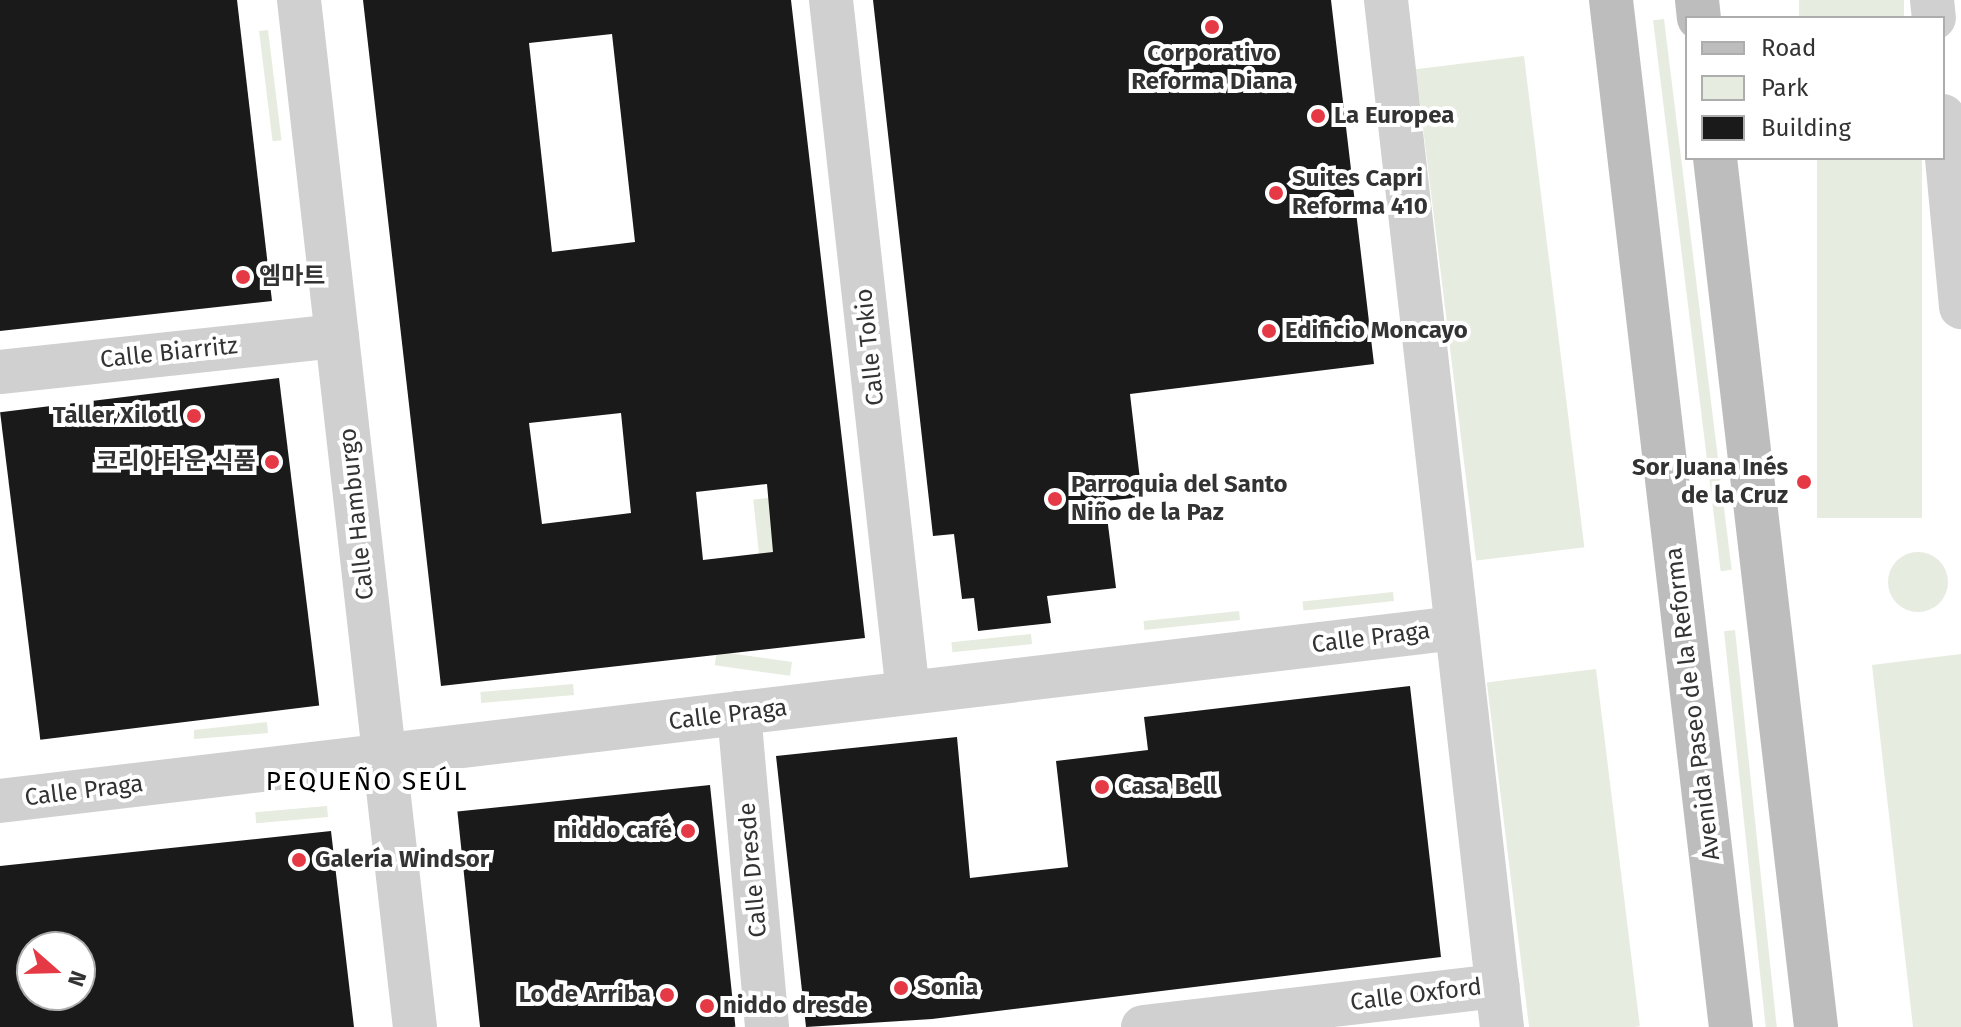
<!DOCTYPE html>
<meta charset="utf-8">
<style>
body{margin:0}
#map{position:relative;width:1961px;height:1027px;overflow:hidden;background:#fff;font-family:"Fira Sans","Noto Sans KR",sans-serif}
div>[style]{position:absolute}
[style*='--x']{left:calc(var(--x)*1px);top:calc(var(--y)*1px);width:calc(var(--w)*1px);rotate:calc(var(--a)*1deg)}
.green>*{inset:0;background:#e6ecdf;transform-origin:0 0}
.round{border-radius:50%}
.building>*{inset:0;background:#1a1a1a;transform-origin:0 0}
.minor>*{height:44px;margin:-22px;padding:0 22px;transform-origin:22px;border-radius:22px;background:#d0d0d0}
.tertiary>*{height:44px;margin:-22px;padding:0 22px;transform-origin:22px;border-radius:22px;background:#d0d0d0}
.secondary>*{height:44px;margin:-22px;padding:0 22px;transform-origin:22px;border-radius:22px;background:#bdbdbd}
.dots>*{width:22px;height:22px;translate:-50% -50%;box-sizing:border-box;border:4px solid #fff;border-radius:50%}
span{translate:-50% -50%;white-space:nowrap;text-align:center;line-height:1.15;-webkit-text-stroke:8px #fff;paint-order:stroke}
.poi-label{font-size:24px;color:#333;font-weight:700}
.left{translate:0 -50%;text-align:left}
.right{translate:-100% -50%;text-align:right}
.street-label{font-size:24px;color:#333}
.neighbourhood-label{font-size:26px;color:#000;letter-spacing:2px}
.legend{position:absolute;left:1685px;top:16px;width:260px;height:144px;box-sizing:border-box;background:#fff;border:2px solid #adadad;margin:0;padding:10px 14px;list-style:none;font-size:24px;color:#333}
.legend li{display:flex;align-items:center;gap:16px;height:40px}
.legend b{width:40px;border:2px solid #adadad}
.north{position:absolute;left:16px;top:931px;width:80px;height:80px;box-sizing:border-box;background:#fff;border:2px solid #adadad;border-radius:50%;rotate:110deg;font-size:22px;font-weight:700;line-height:32px;text-align:center;color:#333}
.north::after{content:'';display:block;margin:auto;width:28px;height:36px;background:#e63946;clip-path:polygon(50% 0,100% 100%,50% 72%,0 100%)}
</style>
<div id="map">
<div class="green">
<i style="left:1799px;top:0;width:105px;height:18px"></i>
<i style="left:1664px;top:19px;width:555px;height:11px;rotate:83deg"></i>
<i style="left:268px;top:30px;width:111px;height:9px;rotate:83deg"></i>
<i style="left:1524px;top:56px;width:495px;height:109px;rotate:83deg"></i>
<i style="left:1817px;top:158px;width:105px;height:360px"></i>
<i style="left:806px;top:494px;width:65px;height:53px;rotate:84deg"></i>
<i class="round" style="left:1888px;top:552px;width:60px;height:60px"></i>
<i style="left:1393px;top:592px;width:9px;height:91px;rotate:84deg"></i>
<i style="left:1239px;top:611px;width:9px;height:96px;rotate:84deg"></i>
<i style="left:1735px;top:630px;width:400px;height:11px;rotate:84deg"></i>
<i style="left:1031px;top:634px;width:10px;height:80px;rotate:84deg"></i>
<i style="clip-path:polygon(1961px 654px,1961px 1027px,1913px 1027px,1872px 665px)"></i>
<i style="left:792px;top:662px;width:14px;height:76px;rotate:98deg"></i>
<i style="left:1596px;top:669px;width:360px;height:110px;rotate:83deg"></i>
<i style="left:573px;top:684px;width:11px;height:93px;rotate:85deg"></i>
<i style="clip-path:polygon(267px 722px,268px 733px,194px 739px,194px 730px)"></i>
<i style="left:327px;top:806px;width:11px;height:72px;rotate:85deg"></i>
</div>
<div class="building">
<i style="clip-path:polygon(0 0,237px 0,272px 301px,0 331px)"></i>
<i style="clip-path:polygon(evenodd,363px 0,791px 0,865px 638px,441px 686px,363px 0,612px 34px,635px 242px,552px 252px,529px 43px,612px 34px,363px 0,621px 413px,631px 513px,542px 524px,529px 423px,621px 413px,363px 0,767px 484px,773px 552px,703px 560px,696px 492px,767px 484px)"></i>
<i style="clip-path:polygon(873px 0,1331px 0,1374px 364px,1130px 394px,1142px 497px,1105px 501px,1116px 588px,1047px 596px,1051px 623px,978px 631px,974px 598px,962px 599px,954px 534px,933px 536px)"></i>
<i style="left:279px;top:378px;width:330px;height:281px;rotate:83deg"></i>
<i style="clip-path:polygon(1410px 686px,1441px 957px,932px 1019px,806px 1027px,776px 756px,957px 737px,970px 878px,1068px 867px,1056px 761px,1148px 750px,1144px 717px)"></i>
<i style="left:710px;top:785px;width:243px;height:254px;rotate:84deg"></i>
<i style="clip-path:polygon(evenodd,331px 831px,354px 1027px,0 1027px,0 866px,331px 831px,32px 947px,80px 947px,80px 995px,32px 995px,32px 947px)"></i>
</div>
<div class="minor">
<i style="--x:299;--y:0;--w:1034;--a:83.56"></i>
<i style="--x:831;--y:0;--w:697;--a:83.66"></i>
<i style="--x:0;--y:372;--w:339;--a:-6.1"></i>
<i style="--x:739;--y:713;--w:315;--a:84.9"></i>
<i style="--x:0;--y:801;--w:1465;--a:-6.78"></i>
<i style="--x:1143;--y:1027;--w:357;--a:-6.6"></i>
</div>
<div class="tertiary">
<i style="--x:1386;--y:0;--w:1034;--a:83.56"></i>
<i style="--x:1932;--y:0;--w:18;--a:84"></i>
<i style="--x:1943;--y:116;--w:192;--a:84.6"></i>
</div>
<div class="secondary">
<i style="--x:1611;--y:0;--w:1034;--a:83.34"></i>
<i style="--x:1697;--y:0;--w:18;--a:84"></i>
<i style="--x:1715;--y:158;--w:875;--a:83.37"></i>
</div>
<div class="dots">
<i style="left:1212px;top:27px;background:#e63946"></i>
<i style="left:1318px;top:116px;background:#e63946"></i>
<i style="left:1276px;top:193px;background:#e63946"></i>
<i style="left:243px;top:277px;background:#e63946"></i>
<i style="left:1269px;top:331px;background:#e63946"></i>
<i style="left:194px;top:416px;background:#e63946"></i>
<i style="left:272px;top:462px;background:#e63946"></i>
<i style="left:1804px;top:482px;background:#e63946"></i>
<i style="left:1055px;top:499px;background:#e63946"></i>
<i style="left:1102px;top:787px;background:#e63946"></i>
<i style="left:688px;top:831px;background:#e63946"></i>
<i style="left:299px;top:860px;background:#e63946"></i>
<i style="left:901px;top:988px;background:#e63946"></i>
<i style="left:667px;top:995px;background:#e63946"></i>
<i style="left:707px;top:1006px;background:#e63946"></i>
</div>
<div class="poi-label">
<span style="left:1212px;top:68px">Corporativo<br>Reforma Diana</span>
<span class="left" style="left:1334px;top:116px">La Europea</span>
<span class="left" style="left:1292px;top:193px">Suites Capri<br>Reforma 410</span>
<span class="left" style="left:259px;top:277px">엠마트</span>
<span class="left" style="left:1285px;top:331px">Edificio Moncayo</span>
<span class="right" style="left:178px;top:416px">Taller Xilotl</span>
<span class="right" style="left:256px;top:462px">코리아타운 식품</span>
<span class="right" style="left:1788px;top:482px">Sor Juana Inés<br>de la Cruz</span>
<span class="left" style="left:1071px;top:499px">Parroquia del Santo<br>Niño de la Paz</span>
<span class="left" style="left:1118px;top:787px">Casa Bell</span>
<span class="right" style="left:672px;top:831px">niddo café</span>
<span class="left" style="left:315px;top:860px">Galería Windsor</span>
<span class="left" style="left:917px;top:988px">Sonia</span>
<span class="right" style="left:651px;top:995px">Lo de Arriba</span>
<span class="left" style="left:723px;top:1006px">niddo dresde</span>
</div>
<div class="street-label">
<span style="left:870px;top:347px;rotate:-96deg">Calle Tokio</span>
<span style="left:169px;top:353px;rotate:-6deg">Calle Biarritz</span>
<span style="left:357px;top:514px;rotate:-96deg">Calle Hamburgo</span>
<span style="left:1371px;top:638px;rotate:-7deg">Calle Praga</span>
<span style="left:1693px;top:704px;rotate:-97deg">Avenida Paseo de la Reforma</span>
<span style="left:728px;top:715px;rotate:-7deg">Calle Praga</span>
<span style="left:84px;top:791px;rotate:-7deg">Calle Praga</span>
<span style="left:753px;top:870px;rotate:-95deg">Calle Dresde</span>
<span style="left:1416px;top:995px;rotate:-7deg">Calle Oxford</span>
</div>
<div class="neighbourhood-label">
<span style="left:367px;top:782px">PEQUEÑO SEÚL</span>
</div>
<ul class="legend">
<li><b style="height:10px;background:#bdbdbd"></b>Road</li>
<li><b style="height:22px;background:#e6ecdf"></b>Park</li>
<li><b style="height:22px;background:#1a1a1a"></b>Building</li>
</ul>
<div class="north">N</div>
</div>
